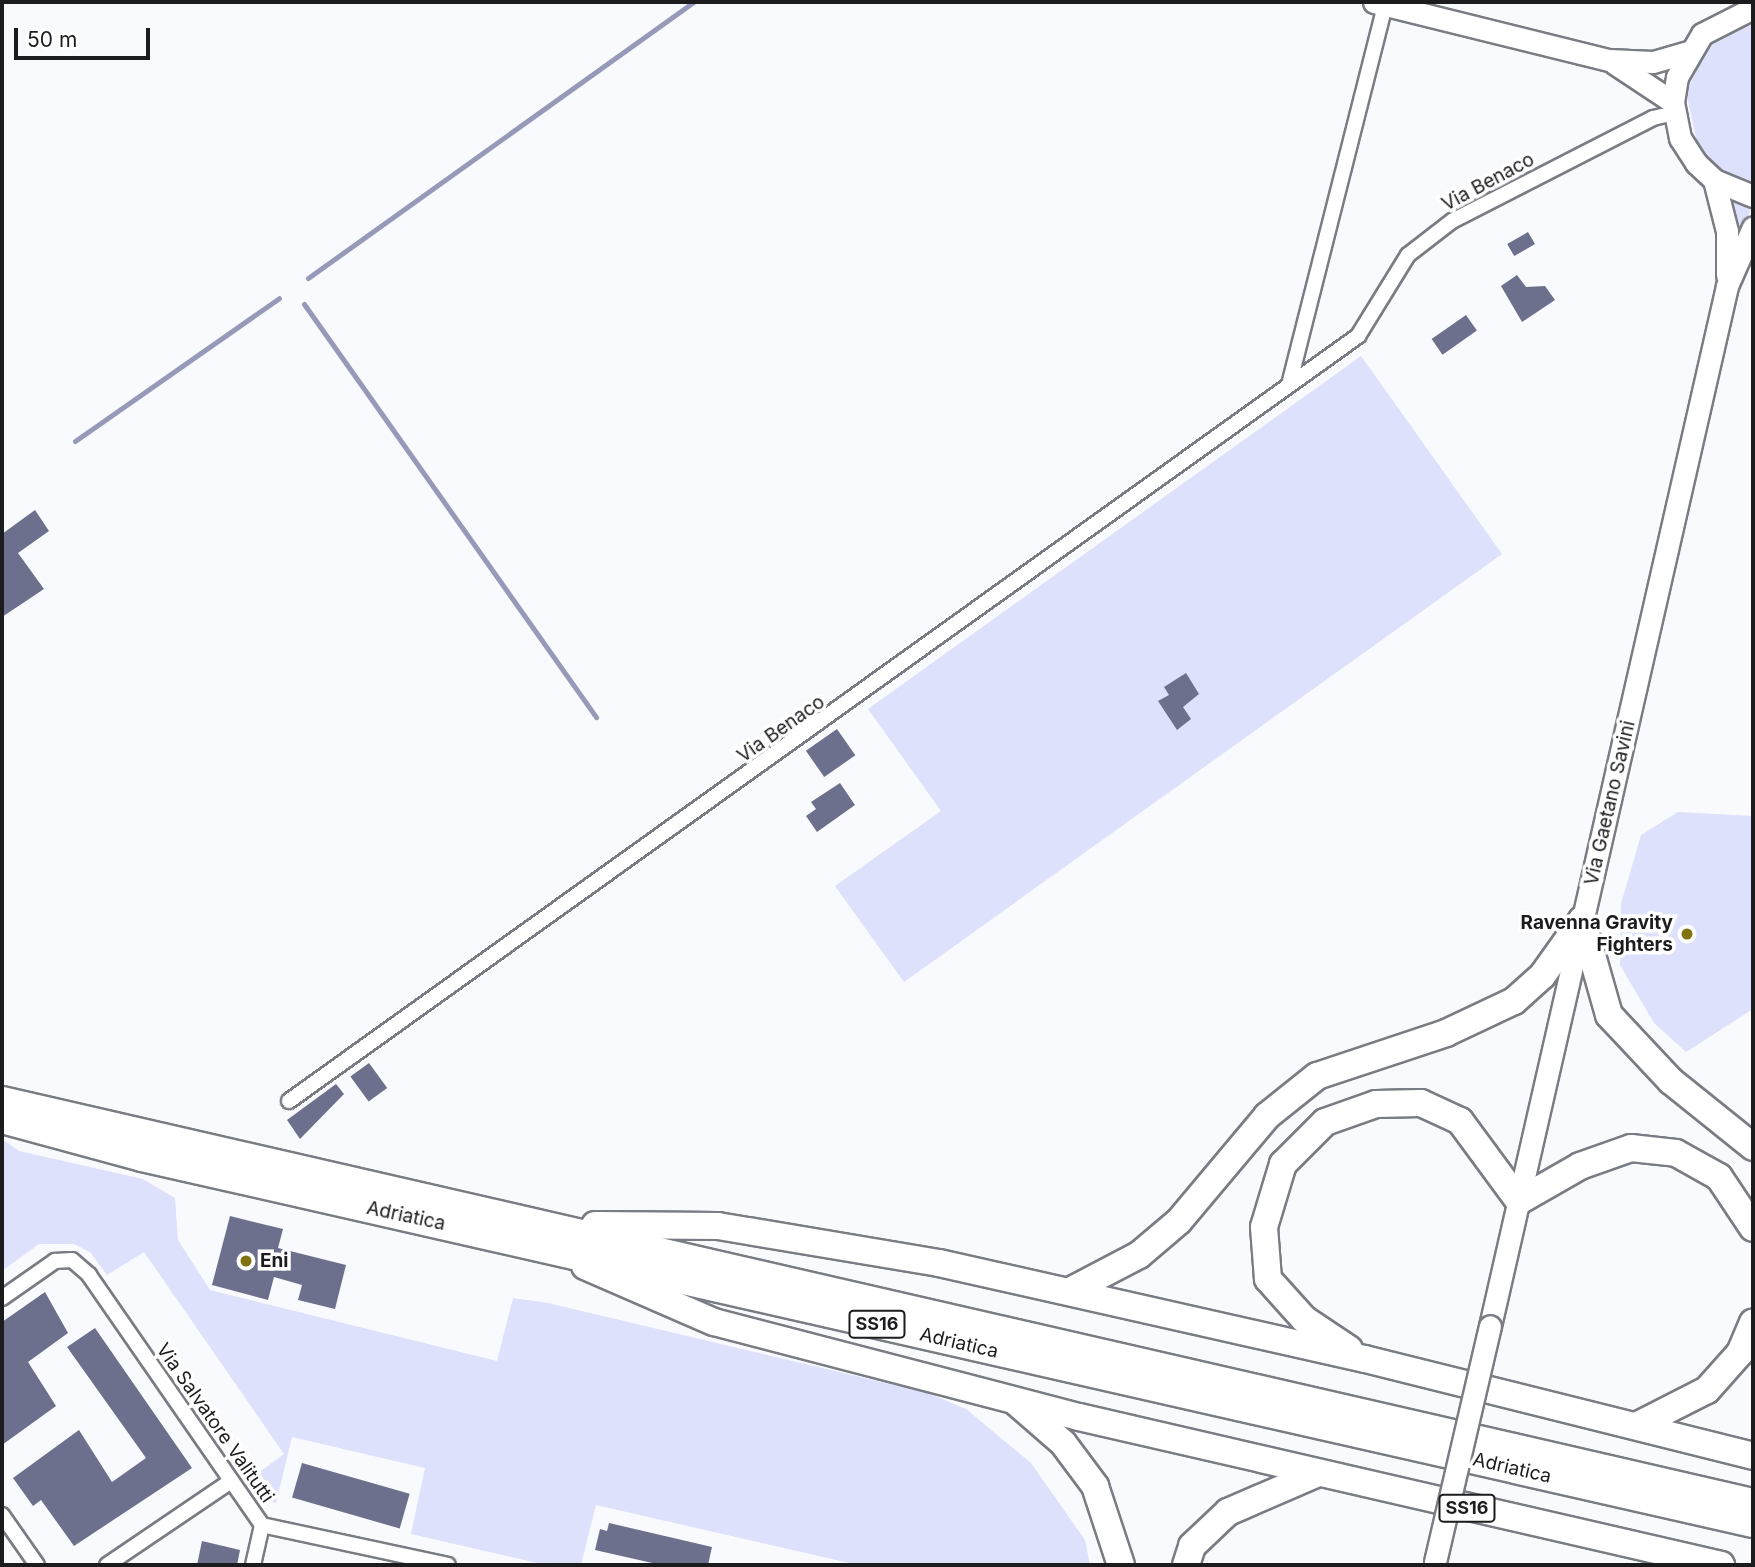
<!DOCTYPE html>
<style>
body{margin:0}
#map{position:relative;width:1755px;height:1567px;overflow:hidden;background:#f9fafe;font-family:Inter,sans-serif}
div>[style]{position:absolute}
[style*='--x']{left:calc(var(--x)*1px);top:calc(var(--y)*1px);width:calc(var(--w)*1px);rotate:calc(var(--a)*1deg)}
.green>*{inset:0;background:#dde1fb}
.stream>*{height:5px;margin:-2.5px;padding:0 2.5px;transform-origin:2.5px;border-radius:2.5px;background:#969ab8}
.building>*{inset:0;background:#6c708c;transform-origin:0 0}
.roads{filter:drop-shadow(2px 0 #7a7c84) drop-shadow(-2px 0 #7a7c84) drop-shadow(0 2px #7a7c84) drop-shadow(0 -2px #7a7c84)}
.street>*{height:14px;margin:-7px;padding:0 7px;transform-origin:7px;border-radius:7px;background:#fff}
.secondary>*{height:21px;margin:-10.5px;padding:0 10.5px;transform-origin:10.5px;border-radius:10.5px;background:#fff}
.highway>*{height:26px;margin:-13px;padding:0 13px;transform-origin:13px;border-radius:13px;background:#fff}
.bridges{filter:drop-shadow(2px 0 #7a7c84) drop-shadow(-2px 0 #7a7c84) drop-shadow(0 2px #7a7c84) drop-shadow(0 -2px #7a7c84)}
.secondary-bridge>*{height:21px;margin:-10.5px;padding:0 10.5px;transform-origin:10.5px;border-radius:10.5px;background:#fff}
.dots>*{width:19px;height:19px;translate:-50% -50%;box-sizing:border-box;border:4px solid #fff;border-radius:50%}
span{translate:-50% -50%;white-space:nowrap;text-align:center;line-height:1.15;-webkit-text-stroke:7px #fff;paint-order:stroke}
.shield-label span{padding:2px 5px;background:#fff;border:2px solid;border-radius:5px;-webkit-text-stroke-width:0}
.shield-label{font-size:18px;color:#1c1c1f;font-weight:700}
.street-label{font-size:19px;color:#1c1c1f}
.poi-label{font-size:19px;color:#1c1c1f;font-weight:700}
.right{translate:-100% -50%;text-align:right}
.left{translate:0 -50%;text-align:left}
.frame{position:absolute;inset:0;border:4px solid #1c1c1f;pointer-events:none}
.scale{position:absolute;left:14px;top:28px;width:136px;height:32px;box-sizing:border-box;border:4px solid #1c1c1f;border-top:0;padding-left:9px;font-size:21px;line-height:24px;white-space:nowrap;color:#1c1c1f;-webkit-text-stroke:5px #fff;paint-order:stroke}
</style>
<div id="map">
<div class="green">
<i style="clip-path:polygon(1753px 21px,1753px 183px,1717px 168px,1698px 147px,1686px 92px,1710px 44px)"></i>
<i style="clip-path:polygon(1727px 195px,1753px 204px,1737px 241px)"></i>
<i style="clip-path:polygon(1361px 356px,1502px 554px,904px 982px,835px 886px,941px 811px,868px 709px)"></i>
<i style="clip-path:polygon(1678px 812px,1753px 816px,1753px 1009px,1686px 1052px,1654px 1023px,1620px 965px,1621px 904px,1641px 835px)"></i>
<i style="clip-path:polygon(2px 1139px,19px 1151px,143px 1179px,175px 1198px,178px 1240px,210px 1290px,497px 1361px,513px 1298px,548px 1303px,928px 1393px,966px 1409px,1031px 1463px,1085px 1540px,1090px 1565px,858px 1565px,596px 1505px,581px 1565px,546px 1565px,411px 1534px,425px 1468px,292px 1437px,276px 1503px,261px 1498px,249px 1480px,284px 1454px,144px 1252px,107px 1275px,90px 1252px,74px 1244px,39px 1244px,2px 1271px)"></i>
</div>
<div class="stream">
<i style="--x:308;--y:278;--w:475;--a:-35.6"></i>
<i style="--x:304;--y:304;--w:506;--a:54.74"></i>
<i style="--x:75;--y:441;--w:249;--a:-35"></i>
</div>
<div class="building">
<i style="left:1528px;top:232px;width:14px;height:24px;rotate:60deg"></i>
<i style="clip-path:polygon(1517px 275px,1526px 287px,1545px 286px,1555px 300px,1522px 322px,1501px 286px)"></i>
<i style="left:1466px;top:315px;width:19px;height:42px;rotate:55deg"></i>
<i style="clip-path:polygon(35px 510px,49px 531px,18px 553px,44px 589px,2px 617px,2px 534px)"></i>
<i style="clip-path:polygon(1186px 673px,1199px 694px,1183px 707px,1191px 719px,1177px 730px,1158px 701px,1169px 695px,1164px 687px)"></i>
<i style="left:837px;top:729px;width:32px;height:38px;rotate:55deg"></i>
<i style="clip-path:polygon(840px 783px,855px 805px,817px 832px,806px 816px,816px 809px,811px 802px)"></i>
<i style="left:369px;top:1063px;width:31px;height:23px;rotate:54deg"></i>
<i style="clip-path:polygon(336px 1084px,344px 1094px,300px 1139px,287px 1120px)"></i>
<i style="clip-path:polygon(230px 1216px,283px 1229px,278px 1248px,346px 1265px,335px 1309px,298px 1300px,302px 1285px,274px 1277px,268px 1300px,212px 1285px)"></i>
<i style="clip-path:polygon(45px 1292px,68px 1333px,28px 1362px,56px 1406px,2px 1445px,2px 1322px)"></i>
<i style="clip-path:polygon(95px 1328px,192px 1468px,74px 1546px,41px 1500px,33px 1506px,13px 1478px,79px 1430px,112px 1482px,146px 1458px,67px 1347px)"></i>
<i style="left:302px;top:1463px;width:112px;height:36px;rotate:16deg"></i>
<i style="clip-path:polygon(609px 1523px,712px 1547px,708px 1565px,661px 1565px,595px 1550px,600px 1529px,607px 1531px)"></i>
<i style="clip-path:polygon(202px 1541px,240px 1550px,237px 1565px,197px 1565px)"></i>
</div>
<div class="roads">
<div class="street">
<i style="--x:1290;--y:381;--w:388;--a:-75.8"></i>
<i style="--x:289;--y:1101;--w:1315;--a:-35.59"></i>
<i style="--x:1358;--y:336;--w:95;--a:-58.3"></i>
<i style="--x:1408;--y:255;--w:56;--a:-37.7"></i>
<i style="--x:1452;--y:221;--w:226;--a:-27.1"></i>
<i style="--x:1653;--y:118;--w:22;--a:-13"></i>
<i style="--x:2;--y:1298;--w:65;--a:-34.9"></i>
<i style="--x:55;--y:1261;--w:17;--a:-3"></i>
<i style="--x:72;--y:1260;--w:23;--a:41"></i>
<i style="--x:89;--y:1275;--w:304;--a:55.3"></i>
<i style="--x:262;--y:1525;--w:190;--a:12.1"></i>
<i style="--x:2;--y:1515;--w:61;--a:55"></i>
<i style="--x:107;--y:1565;--w:150;--a:-34.1"></i>
<i style="--x:253;--y:1565;--w:41;--a:-77.3"></i>
</div>
<div class="secondary">
<i style="--x:1374;--y:2;--w:242;--a:13.9"></i>
<i style="--x:1609;--y:60;--w:44;--a:2.6"></i>
<i style="--x:1653;--y:62;--w:35;--a:-16"></i>
<i style="--x:1753;--y:8;--w:57;--a:153"></i>
<i style="--x:1702;--y:34;--w:50;--a:120.2"></i>
<i style="--x:1677;--y:77;--w:25;--a:99"></i>
<i style="--x:1673;--y:102;--w:37;--a:79"></i>
<i style="--x:1680;--y:138;--w:30;--a:57"></i>
<i style="--x:1696;--y:163;--w:25;--a:43"></i>
<i style="--x:1714;--y:180;--w:42;--a:22.3"></i>
<i style="--x:1614;--y:63;--w:71;--a:33.5"></i>
<i style="--x:1714;--y:180;--w:53;--a:75.7"></i>
<i style="--x:1727;--y:231;--w:44;--a:90"></i>
<i style="--x:1490;--y:1326;--w:1067;--a:-77.16"></i>
<i style="--x:1727;--y:286;--w:64;--a:-66.2"></i>
</div>
<div class="highway">
<i style="--x:1582;--y:920;--w:99;--a:74.1"></i>
<i style="--x:1609;--y:1015;--w:91;--a:46.8"></i>
<i style="--x:1671;--y:1081;--w:105;--a:38.8"></i>
<i style="--x:2;--y:1100;--w:1797;--a:12.93"></i>
<i style="--x:2;--y:1120;--w:145;--a:15.2"></i>
<i style="--x:142;--y:1158;--w:1652;--a:12.8"></i>
<i style="--x:595;--y:1225;--w:123;--a:0.5"></i>
<i style="--x:718;--y:1226;--w:224;--a:9.5"></i>
<i style="--x:939;--y:1263;--w:437;--a:12.7"></i>
<i style="--x:1365;--y:1359;--w:400;--a:14"></i>
<i style="--x:585;--y:1266;--w:141;--a:23.5"></i>
<i style="--x:714;--y:1322;--w:377;--a:14.6"></i>
<i style="--x:1079;--y:1417;--w:659;--a:12.98"></i>
<i style="--x:1070;--y:1291;--w:78;--a:-27.6"></i>
<i style="--x:1139;--y:1255;--w:52;--a:-40.4"></i>
<i style="--x:1179;--y:1221;--w:137;--a:-50"></i>
<i style="--x:1267;--y:1116;--w:64;--a:-38.7"></i>
<i style="--x:1317;--y:1076;--w:136;--a:-18.4"></i>
<i style="--x:1446;--y:1033;--w:75;--a:-25.2"></i>
<i style="--x:1514;--y:1001;--w:38;--a:-42"></i>
<i style="--x:1542;--y:976;--w:69;--a:-54.5"></i>
<i style="--x:1349;--y:1349;--w:54;--a:-146.3"></i>
<i style="--x:1304;--y:1319;--w:54;--a:-132"></i>
<i style="--x:1268;--y:1279;--w:52;--a:-94.4"></i>
<i style="--x:1264;--y:1227;--w:66;--a:-73.2"></i>
<i style="--x:1283;--y:1164;--w:59;--a:-45"></i>
<i style="--x:1325;--y:1122;--w:54;--a:-19.4"></i>
<i style="--x:1376;--y:1104;--w:45;--a:-1.3"></i>
<i style="--x:1421;--y:1103;--w:43;--a:24.8"></i>
<i style="--x:1460;--y:1121;--w:99;--a:53.6"></i>
<i style="--x:1519;--y:1201;--w:70;--a:-29.8"></i>
<i style="--x:1580;--y:1166;--w:54;--a:-19.4"></i>
<i style="--x:1631;--y:1148;--w:45;--a:6.3"></i>
<i style="--x:1676;--y:1153;--w:49;--a:29.2"></i>
<i style="--x:1719;--y:1177;--w:61;--a:56.3"></i>
<i style="--x:1017;--y:1403;--w:61;--a:41"></i>
<i style="--x:1063;--y:1443;--w:54;--a:53.3"></i>
<i style="--x:1095;--y:1486;--w:83;--a:71.8"></i>
<i style="--x:1638;--y:1425;--w:77;--a:-26.9"></i>
<i style="--x:1707;--y:1390;--w:50;--a:-48.3"></i>
<i style="--x:1740;--y:1353;--w:33;--a:-67"></i>
<i style="--x:1186;--y:1565;--w:20;--a:-72"></i>
<i style="--x:1192;--y:1546;--w:50;--a:-43.4"></i>
<i style="--x:1228;--y:1512;--w:98;--a:-23.4"></i>
</div>
</div>
<div class="bridges">
<div class="secondary-bridge">
<i style="--x:1435;--y:1562;--w:242;--a:-76.9"></i>
</div>
</div>
<div class="dots">
<i style="left:1687px;top:934px;background:#817111"></i>
<i style="left:246px;top:1261px;background:#817111"></i>
</div>
<div class="shield-label">
<span style="left:877px;top:1324px">SS16</span>
<span style="left:1467px;top:1508px">SS16</span>
</div>
<div class="street-label">
<span style="left:1488px;top:182px;rotate:-28deg">Via Benaco</span>
<span style="left:781px;top:729px;rotate:-35deg">Via Benaco</span>
<span style="left:1610px;top:803px;rotate:-77deg">Via Gaetano Savini</span>
<span style="left:406px;top:1216px;rotate:12deg">Adriatica</span>
<span style="left:959px;top:1343px;rotate:13deg">Adriatica</span>
<span style="left:215px;top:1423px;rotate:55deg">Via Salvatore Valitutti</span>
<span style="left:1512px;top:1468px;rotate:13deg">Adriatica</span>
</div>
<div class="poi-label">
<span class="right" style="left:1673px;top:934px">Ravenna Gravity<br>Fighters</span>
<span class="left" style="left:260px;top:1261px">Eni</span>
</div>
<div class="frame"></div>
<div class="scale">50 m</div>
</div>
